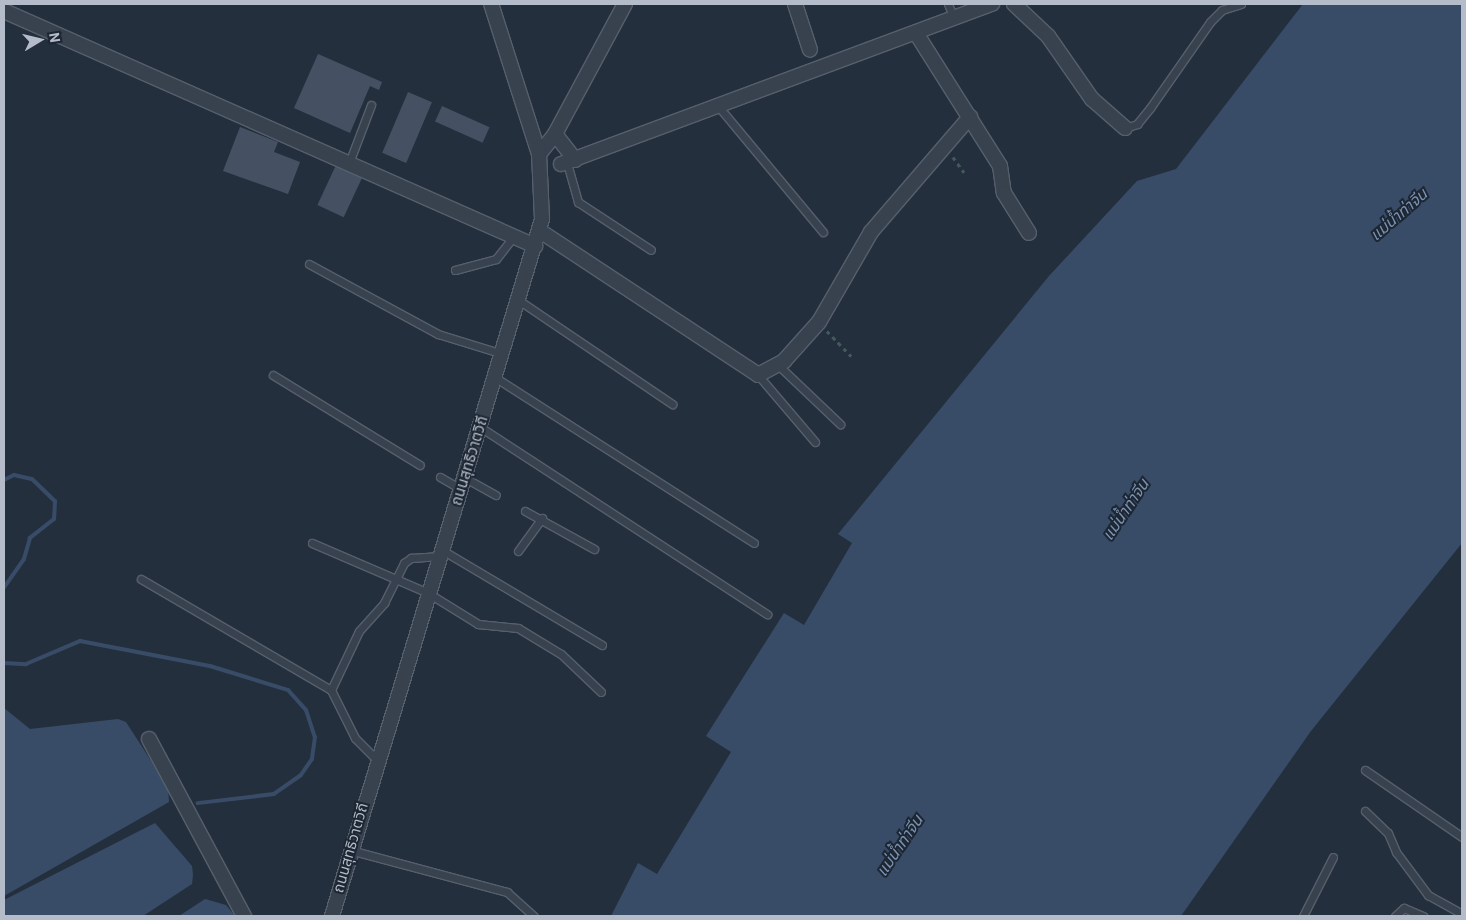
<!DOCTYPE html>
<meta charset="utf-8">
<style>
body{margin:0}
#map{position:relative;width:1466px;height:920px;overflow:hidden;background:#242f3e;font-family:Roboto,"Noto Sans Thai",sans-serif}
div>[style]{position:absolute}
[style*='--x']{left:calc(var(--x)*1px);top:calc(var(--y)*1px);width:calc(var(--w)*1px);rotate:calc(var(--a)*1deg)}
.water>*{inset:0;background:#394c67}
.stream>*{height:4px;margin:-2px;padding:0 2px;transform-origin:2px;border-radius:2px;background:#394c67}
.building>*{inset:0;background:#455162;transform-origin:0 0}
.path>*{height:2.5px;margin-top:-1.25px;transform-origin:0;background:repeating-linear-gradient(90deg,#44595c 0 4px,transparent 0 8px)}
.roads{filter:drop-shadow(1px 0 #565f6c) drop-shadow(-1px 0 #565f6c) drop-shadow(0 1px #565f6c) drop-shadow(0 -1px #565f6c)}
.service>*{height:7px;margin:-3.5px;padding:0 3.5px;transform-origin:3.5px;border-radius:3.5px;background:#38414e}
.minor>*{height:14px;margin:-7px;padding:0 7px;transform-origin:7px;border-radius:7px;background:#38414e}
span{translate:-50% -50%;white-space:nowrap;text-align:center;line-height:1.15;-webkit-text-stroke:4px #1d2633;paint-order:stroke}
.street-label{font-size:15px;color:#b4bcc9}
.water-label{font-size:16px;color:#7c92b1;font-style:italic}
.frame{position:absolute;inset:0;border:5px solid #b4bcc9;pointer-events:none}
.north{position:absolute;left:15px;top:15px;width:50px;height:50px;-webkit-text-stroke:4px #1d2633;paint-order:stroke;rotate:81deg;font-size:14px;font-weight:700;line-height:20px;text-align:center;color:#b4bcc9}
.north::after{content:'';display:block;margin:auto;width:18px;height:22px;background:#b4bcc9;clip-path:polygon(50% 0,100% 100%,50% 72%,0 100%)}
</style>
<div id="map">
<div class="water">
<i style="clip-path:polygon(1303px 4px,1462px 4px,1462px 543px,1311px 731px,1181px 916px,611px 916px,638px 863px,657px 874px,731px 752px,706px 736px,784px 613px,804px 625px,852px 543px,838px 534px,1049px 276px,1137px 181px,1176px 169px)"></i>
<i style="clip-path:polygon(4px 708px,30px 729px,118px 719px,126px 722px,168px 787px,169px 802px,4px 896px)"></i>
<i style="clip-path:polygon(155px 823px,192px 866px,193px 875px,192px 884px,143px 916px,4px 916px,4px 900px)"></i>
<i style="clip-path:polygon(205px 899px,226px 905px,235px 916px,179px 916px)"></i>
</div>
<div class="stream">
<i style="--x:4;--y:480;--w:11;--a:-27"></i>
<i style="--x:14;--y:475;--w:18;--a:13"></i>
<i style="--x:32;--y:479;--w:32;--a:44"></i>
<i style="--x:55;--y:501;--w:18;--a:93"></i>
<i style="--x:54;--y:519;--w:31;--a:142"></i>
<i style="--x:30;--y:538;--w:22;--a:106"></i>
<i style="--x:24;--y:559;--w:35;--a:125"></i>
<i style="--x:4;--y:663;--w:22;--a:3"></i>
<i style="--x:26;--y:664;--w:59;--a:-23.1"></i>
<i style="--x:80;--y:641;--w:132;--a:10.9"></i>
<i style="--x:210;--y:666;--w:82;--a:17.1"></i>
<i style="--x:288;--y:690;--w:27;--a:48"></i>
<i style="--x:306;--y:710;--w:28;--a:72"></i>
<i style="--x:315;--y:737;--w:22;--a:98"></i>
<i style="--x:312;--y:759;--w:19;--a:125"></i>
<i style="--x:301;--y:775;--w:33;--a:145"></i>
<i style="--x:274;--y:794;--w:77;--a:173.2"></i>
</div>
<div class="building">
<i style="clip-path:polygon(318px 54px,382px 82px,379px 90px,370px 86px,350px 133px,294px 108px)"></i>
<i style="left:408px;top:92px;width:26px;height:66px;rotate:23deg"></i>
<i style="left:442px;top:106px;width:52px;height:17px;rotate:24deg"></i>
<i style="clip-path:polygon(240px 127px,278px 142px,274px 152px,300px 162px,288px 194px,223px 171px)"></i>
<i style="left:336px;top:165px;width:29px;height:44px;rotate:25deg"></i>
</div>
<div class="path">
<i style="--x:953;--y:157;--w:19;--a:54"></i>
<i style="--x:827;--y:331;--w:35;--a:46"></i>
</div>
<div class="roads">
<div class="service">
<i style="--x:948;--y:4;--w:15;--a:67"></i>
<i style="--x:718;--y:106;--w:164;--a:50.2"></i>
<i style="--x:1125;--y:128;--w:13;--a:-18"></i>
<i style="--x:1137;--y:124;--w:21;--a:-51"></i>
<i style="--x:1150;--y:108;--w:105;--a:-55.1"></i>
<i style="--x:1210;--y:22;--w:17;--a:-45"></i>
<i style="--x:1222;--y:10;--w:20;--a:-18"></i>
<i style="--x:349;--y:163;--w:62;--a:-69.2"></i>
<i style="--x:567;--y:163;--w:41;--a:74.2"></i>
<i style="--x:578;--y:202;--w:87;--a:33.3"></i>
<i style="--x:309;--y:264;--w:147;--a:28.5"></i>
<i style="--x:438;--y:334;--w:68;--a:17.1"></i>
<i style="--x:455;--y:270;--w:42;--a:-15"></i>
<i style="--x:496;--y:259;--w:28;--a:-52"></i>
<i style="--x:520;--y:301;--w:184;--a:34.1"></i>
<i style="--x:778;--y:365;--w:86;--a:43.6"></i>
<i style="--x:273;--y:375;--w:172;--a:31.5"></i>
<i style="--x:758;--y:375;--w:88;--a:49.6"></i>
<i style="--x:496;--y:378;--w:306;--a:32.6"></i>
<i style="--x:480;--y:427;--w:343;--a:33.1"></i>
<i style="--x:440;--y:477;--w:24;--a:30"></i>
<i style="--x:465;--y:478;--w:35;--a:29"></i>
<i style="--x:525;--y:511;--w:79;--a:28.8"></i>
<i style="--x:312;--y:543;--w:126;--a:23.3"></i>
<i style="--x:428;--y:593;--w:59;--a:31.8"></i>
<i style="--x:478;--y:624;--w:40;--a:5.7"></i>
<i style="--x:518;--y:628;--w:50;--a:31.2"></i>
<i style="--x:561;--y:654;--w:55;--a:43.5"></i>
<i style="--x:442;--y:550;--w:186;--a:30.7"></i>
<i style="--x:518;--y:551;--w:41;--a:-54"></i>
<i style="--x:141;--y:579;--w:220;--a:30.3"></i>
<i style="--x:331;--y:690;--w:54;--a:63.4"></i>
<i style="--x:355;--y:738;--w:31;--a:45"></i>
<i style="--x:331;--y:690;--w:65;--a:-64.6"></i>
<i style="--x:359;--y:631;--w:38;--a:-48"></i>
<i style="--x:384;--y:603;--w:45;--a:-63.4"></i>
<i style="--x:404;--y:563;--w:9;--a:-36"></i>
<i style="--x:411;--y:558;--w:29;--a:-4"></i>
<i style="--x:1365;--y:770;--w:118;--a:34.6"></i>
<i style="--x:1365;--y:811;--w:32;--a:44"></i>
<i style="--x:1388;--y:833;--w:21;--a:67"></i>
<i style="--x:1396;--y:852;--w:54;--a:53.3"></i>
<i style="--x:1428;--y:895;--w:39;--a:29"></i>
<i style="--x:350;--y:850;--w:163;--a:15"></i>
<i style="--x:507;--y:892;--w:36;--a:42"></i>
<i style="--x:1303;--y:916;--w:66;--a:-63"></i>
<i style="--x:1395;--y:916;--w:12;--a:-42"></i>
<i style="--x:1404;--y:908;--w:21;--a:23"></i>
</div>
<div class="minor">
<i style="--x:795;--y:4;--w:48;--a:71.9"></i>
<i style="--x:1014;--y:4;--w:47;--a:43.3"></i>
<i style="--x:1048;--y:36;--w:77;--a:55.1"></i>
<i style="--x:1092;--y:99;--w:44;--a:41.3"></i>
<i style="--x:4;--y:11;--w:581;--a:23.87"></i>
<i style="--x:916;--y:33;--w:157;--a:57.7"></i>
<i style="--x:1000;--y:166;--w:27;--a:82"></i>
<i style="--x:1004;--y:193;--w:47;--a:58"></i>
<i style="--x:555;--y:134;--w:33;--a:52"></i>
<i style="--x:539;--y:154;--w:26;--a:-51"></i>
<i style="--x:555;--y:134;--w:148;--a:-61.7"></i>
<i style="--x:561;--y:164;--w:460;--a:-20.4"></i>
<i style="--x:540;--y:231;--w:261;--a:33.4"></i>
<i style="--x:758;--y:375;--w:30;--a:-28"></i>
<i style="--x:784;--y:361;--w:52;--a:-48.1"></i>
<i style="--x:819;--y:322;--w:104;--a:-60"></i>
<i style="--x:871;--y:232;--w:152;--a:-49.3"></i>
<i style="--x:149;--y:739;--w:201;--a:61.8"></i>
<i style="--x:332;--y:916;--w:728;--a:-73.23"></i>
<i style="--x:542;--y:219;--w:65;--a:-92.6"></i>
<i style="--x:539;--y:154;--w:157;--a:-107.7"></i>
</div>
</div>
<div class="street-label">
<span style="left:470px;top:461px;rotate:-73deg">ถนนสุทธิวาตวิถี</span>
<span style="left:351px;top:848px;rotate:-74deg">ถนนสุทธิวาตวิถี</span>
</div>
<div class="water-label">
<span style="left:1399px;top:215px;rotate:-41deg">แม่น้ำท่าจีน</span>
<span style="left:1126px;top:510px;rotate:-56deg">แม่น้ำท่าจีน</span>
<span style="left:900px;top:846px;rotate:-56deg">แม่น้ำท่าจีน</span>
</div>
<div class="frame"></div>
<div class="north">N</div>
</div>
